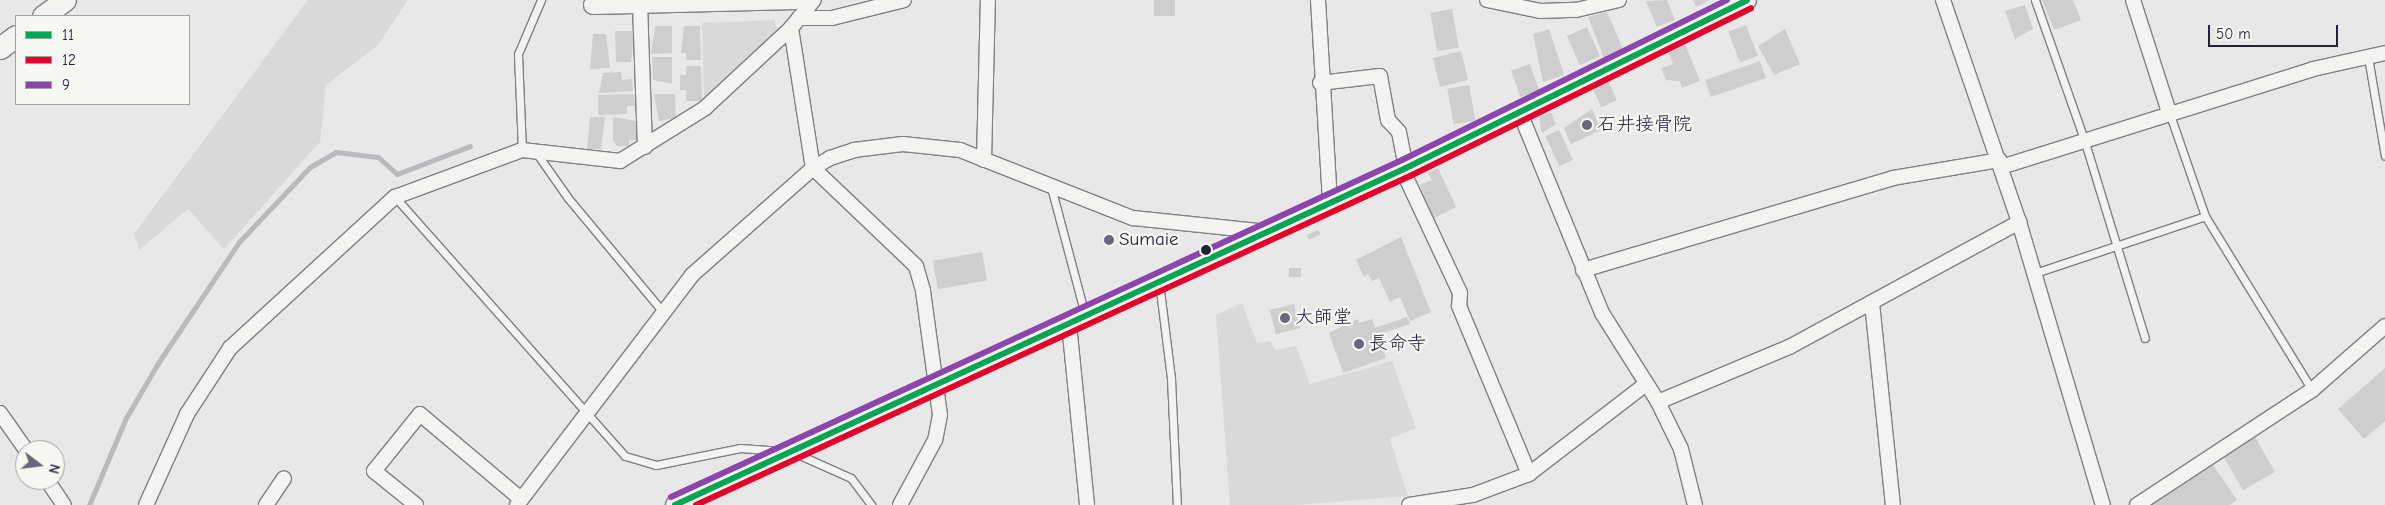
<!DOCTYPE html>
<meta charset="utf-8">
<style>
body{margin:0}
#map{position:relative;width:2385px;height:505px;overflow:hidden;background:#e8e8e8;font-family:"Comic Neue","Klee One",sans-serif}
div>[style]{position:absolute}
[style*='--x']{left:calc(var(--x)*1px);top:calc(var(--y)*1px);width:calc(var(--w)*1px);rotate:calc(var(--a)*1deg)}
.green>*{inset:0;background:#d9d9da}
.stream>*{height:5px;margin:-2.5px;padding:0 2.5px;transform-origin:2.5px;border-radius:2.5px;background:#b9b9be}
.building>*{inset:0;background:#cececf;transform-origin:0 0}
.roads{filter:drop-shadow(1px 0 #808084) drop-shadow(-1px 0 #808084) drop-shadow(0 1px #808084) drop-shadow(0 -1px #808084)}
.service>*{height:7px;margin:-3.5px;padding:0 3.5px;transform-origin:3.5px;border-radius:3.5px;background:#f3f3f1}
.minor>*{height:14px;margin:-7px;padding:0 7px;transform-origin:7px;border-radius:7px;background:#f3f3f1}
.tertiary>*{height:18px;margin:-9px;padding:0 9px;transform-origin:9px;border-radius:9px;background:#f3f3f1}
.primary>*{height:21px;margin:-10.5px;padding:0 10.5px;transform-origin:10.5px;border-radius:10.5px;background:#f3f3f1}
.bus-1>*{height:6px;margin:-3px;padding:0 3px;transform-origin:3px;border-radius:3px;background:#00a651}
.bus-2>*{height:6px;margin:-3px;padding:0 3px;transform-origin:3px;border-radius:3px;background:#e4002b}
.bus-3>*{height:6px;margin:-3px;padding:0 3px;transform-origin:3px;border-radius:3px;background:#8e44ad}
.dots>*{width:14px;height:14px;translate:-50% -50%;box-sizing:border-box;border:2px solid #f6f6f2;border-radius:50%}
span{translate:-50% -50%;white-space:nowrap;text-align:center;line-height:1.15;-webkit-text-stroke:4.5px #f6f6f2;paint-order:stroke}
.poi-label{font-size:19px;color:#22223b}
.left{translate:0 -50%;text-align:left}
.legend{position:absolute;left:15px;top:15px;width:175px;height:90px;box-sizing:border-box;background:#f6f6f2;border:1px solid #a1a1a9;margin:0;padding:6px 9px;list-style:none;font-size:15px;color:#22223b}
.legend li{display:flex;align-items:center;gap:10px;height:25px}
.legend b{width:25px;border:1px solid #a1a1a9}
.north{position:absolute;left:15px;top:440px;width:50px;height:50px;box-sizing:border-box;background:#f6f6f2;border:1px solid #a1a1a9;border-radius:50%;rotate:105deg;font-size:14px;font-weight:700;line-height:20px;text-align:center;color:#22223b}
.north::after{content:'';display:block;margin:auto;width:18px;height:22px;background:#676778;clip-path:polygon(50% 0,100% 100%,50% 72%,0 100%)}
.scale{position:absolute;left:2208px;top:25px;width:130px;height:22px;box-sizing:border-box;border:2px solid #22223b;border-top:0;padding-left:6px;font-size:15px;line-height:18px;white-space:nowrap;color:#22223b;-webkit-text-stroke:4px #f6f6f2;paint-order:stroke}
</style>
<div id="map">
<div class="green">
<i style="clip-path:polygon(308px 0,408px 0,378px 45px,326px 85px,320px 142px,224px 249px,188px 209px,139px 250px,134px 234px)"></i>
<i style="clip-path:polygon(774px 20px,778px 31px,704px 100px,702px 23px)"></i>
<i style="clip-path:polygon(1242px 303px,1257px 343px,1270px 341px,1276px 350px,1296px 346px,1310px 384px,1392px 361px,1416px 428px,1390px 439px,1408px 496px,1297px 505px,1230px 505px,1216px 315px)"></i>
</div>
<div class="stream">
<i style="--x:89;--y:505;--w:95;--a:-67"></i>
<i style="--x:126;--y:418;--w:64;--a:-59.8"></i>
<i style="--x:158;--y:363;--w:146;--a:-56.2"></i>
<i style="--x:239;--y:242;--w:103;--a:-46.6"></i>
<i style="--x:310;--y:167;--w:30;--a:-30"></i>
<i style="--x:336;--y:152;--w:42;--a:6.8"></i>
<i style="--x:378;--y:157;--w:25;--a:42"></i>
<i style="--x:397;--y:174;--w:78;--a:-21"></i>
</div>
<div class="building">
<i style="left:1154px;top:0;width:21px;height:16px"></i>
<i style="clip-path:polygon(1667px 0,1675px 20px,1657px 27px,1646px 1px)"></i>
<i style="clip-path:polygon(1693px 0,1710px 0,1696px 7px)"></i>
<i style="clip-path:polygon(2042px 0,2073px 0,2081px 20px,2054px 30px)"></i>
<i style="clip-path:polygon(2025px 5px,2033px 29px,2015px 39px,2005px 11px)"></i>
<i style="left:1452px;top:9px;width:39px;height:22px;rotate:80deg"></i>
<i style="clip-path:polygon(1607px 12px,1623px 49px,1604px 58px,1588px 17px)"></i>
<i style="left:1746px;top:25px;width:33px;height:19px;rotate:69deg"></i>
<i style="clip-path:polygon(655px 26px,672px 26px,672px 53px,651px 54px)"></i>
<i style="clip-path:polygon(684px 26px,700px 26px,701px 60px,686px 60px,686px 53px,681px 53px)"></i>
<i style="left:1587px;top:27px;width:32px;height:22px;rotate:66deg"></i>
<i style="clip-path:polygon(1549px 29px,1564px 75px,1543px 82px,1533px 34px)"></i>
<i style="clip-path:polygon(1785px 29px,1800px 64px,1774px 75px,1758px 46px)"></i>
<i style="clip-path:polygon(615px 31px,634px 31px,631px 62px,616px 62px)"></i>
<i style="clip-path:polygon(593px 34px,606px 34px,610px 68px,590px 69px)"></i>
<i style="clip-path:polygon(1685px 44px,1700px 81px,1682px 88px,1680px 81px,1666px 80px,1661px 68px,1673px 64px,1668px 50px)"></i>
<i style="left:1461px;top:51px;width:30px;height:29px;rotate:76deg"></i>
<i style="clip-path:polygon(652px 57px,672px 57px,672px 84px,653px 80px)"></i>
<i style="left:1760px;top:61px;width:18px;height:58px;rotate:71deg"></i>
<i style="left:1530px;top:64px;width:28px;height:20px;rotate:71deg"></i>
<i style="clip-path:polygon(686px 66px,701px 66px,702px 101px,686px 101px,686px 90px,680px 90px,680px 75px,686px 75px)"></i>
<i style="clip-path:polygon(621px 72px,622px 80px,632px 79px,633px 91px,599px 93px,603px 73px)"></i>
<i style="left:1608px;top:81px;width:21px;height:17px;rotate:65deg"></i>
<i style="left:1469px;top:85px;width:36px;height:22px;rotate:80deg"></i>
<i style="clip-path:polygon(634px 94px,635px 106px,627px 106px,627px 114px,598px 115px,598px 95px)"></i>
<i style="clip-path:polygon(654px 94px,675px 94px,676px 118px,659px 121px)"></i>
<i style="clip-path:polygon(1592px 109px,1601px 130px,1571px 144px,1564px 128px)"></i>
<i style="clip-path:polygon(1551px 112px,1556px 124px,1542px 133px,1539px 117px)"></i>
<i style="clip-path:polygon(590px 117px,605px 117px,601px 149px,587px 149px)"></i>
<i style="clip-path:polygon(613px 117px,636px 121px,636px 140px,629px 140px,629px 146px,617px 146px,613px 140px)"></i>
<i style="left:1559px;top:130px;width:33px;height:15px;rotate:65deg"></i>
<i style="clip-path:polygon(1438px 168px,1456px 207px,1432px 219px,1420px 185px,1432px 180px,1428px 173px)"></i>
<i style="clip-path:polygon(1318px 230px,1321px 234px,1309px 240px,1307px 235px)"></i>
<i style="clip-path:polygon(1401px 237px,1431px 312px,1410px 321px,1400px 297px,1390px 302px,1379px 278px,1372px 281px,1368px 274px,1364px 277px,1356px 260px)"></i>
<i style="left:982px;top:252px;width:29px;height:50px;rotate:80deg"></i>
<i style="left:1301px;top:268px;width:9px;height:12px;rotate:90deg"></i>
<i style="left:1294px;top:304px;width:25px;height:25px;rotate:76deg"></i>
<i style="clip-path:polygon(1407px 317px,1410px 324px,1378px 335px,1386px 358px,1343px 373px,1329px 333px,1358px 319px,1359px 323px,1372px 319px,1375px 328px)"></i>
<i style="clip-path:polygon(2385px 368px,2385px 421px,2364px 439px,2338px 409px)"></i>
<i style="left:2255px;top:437px;width:40px;height:37px;rotate:60deg"></i>
<i style="clip-path:polygon(2213px 465px,2237px 500px,2230px 505px,2152px 505px)"></i>
</div>
<div class="roads">
<div class="service">
<i style="--x:2035;--y:0;--w:147;--a:70.6"></i>
<i style="--x:2084;--y:139;--w:208;--a:73"></i>
<i style="--x:2368;--y:57;--w:100;--a:80.3"></i>
<i style="--x:2169;--y:112;--w:110;--a:70.9"></i>
<i style="--x:2205;--y:216;--w:204;--a:58.4"></i>
<i style="--x:522;--y:150;--w:96;--a:-92.4"></i>
<i style="--x:518;--y:54;--w:59;--a:-66.9"></i>
<i style="--x:535;--y:151;--w:57;--a:54.9"></i>
<i style="--x:568;--y:198;--w:148;--a:50.2"></i>
<i style="--x:1051;--y:187;--w:132;--a:75.1"></i>
<i style="--x:395;--y:197;--w:346;--a:48.4"></i>
<i style="--x:625;--y:456;--w:32;--a:16"></i>
<i style="--x:656;--y:465;--w:86;--a:-11.4"></i>
<i style="--x:740;--y:448;--w:42;--a:4.1"></i>
<i style="--x:2035;--y:273;--w:179;--a:-18.5"></i>
<i style="--x:1159;--y:282;--w:98;--a:82.9"></i>
<i style="--x:1171;--y:379;--w:126;--a:87.3"></i>
<i style="--x:795;--y:453;--w:61;--a:24.1"></i>
<i style="--x:851;--y:478;--w:34;--a:53"></i>
</div>
<div class="minor">
<i style="--x:1318;--y:0;--w:203;--a:86.6"></i>
<i style="--x:1487;--y:0;--w:54;--a:11.7"></i>
<i style="--x:1540;--y:11;--w:36;--a:-2"></i>
<i style="--x:1576;--y:10;--w:44;--a:-13.1"></i>
<i style="--x:1943;--y:0;--w:235;--a:71.1"></i>
<i style="--x:2019;--y:222;--w:295;--a:73.5"></i>
<i style="--x:2133;--y:0;--w:118;--a:72.2"></i>
<i style="--x:640;--y:4;--w:143;--a:88"></i>
<i style="--x:799;--y:18;--w:33;--a:0"></i>
<i style="--x:832;--y:18;--w:74;--a:-14"></i>
<i style="--x:791;--y:28;--w:142;--a:81.1"></i>
<i style="--x:813;--y:168;--w:142;--a:43.6"></i>
<i style="--x:916;--y:266;--w:26;--a:74"></i>
<i style="--x:923;--y:291;--w:125;--a:82.2"></i>
<i style="--x:940;--y:415;--w:25;--a:101"></i>
<i style="--x:935;--y:440;--w:74;--a:118.3"></i>
<i style="--x:1320;--y:83;--w:60;--a:-6.7"></i>
<i style="--x:1380;--y:76;--w:45;--a:79.7"></i>
<i style="--x:1388;--y:120;--w:16;--a:47"></i>
<i style="--x:1399;--y:132;--w:37;--a:79"></i>
<i style="--x:1520;--y:113;--w:216;--a:67.7"></i>
<i style="--x:1602;--y:313;--w:105;--a:57.8"></i>
<i style="--x:1658;--y:402;--w:52;--a:63.9"></i>
<i style="--x:1681;--y:449;--w:58;--a:76"></i>
<i style="--x:984;--y:160;--w:160;--a:-88.6"></i>
<i style="--x:2001;--y:167;--w:327;--a:-17.4"></i>
<i style="--x:2313;--y:69;--w:74;--a:-12.5"></i>
<i style="--x:1402;--y:169;--w:137;--a:64.9"></i>
<i style="--x:1460;--y:293;--w:13;--a:94"></i>
<i style="--x:1459;--y:306;--w:182;--a:67.4"></i>
<i style="--x:1583;--y:270;--w:323;--a:-16.5"></i>
<i style="--x:1893;--y:178;--w:108;--a:-9.6"></i>
<i style="--x:1872;--y:303;--w:203;--a:84.1"></i>
<i style="--x:1069;--y:324;--w:182;--a:84.3"></i>
<i style="--x:1658;--y:402;--w:144;--a:-22.8"></i>
<i style="--x:1791;--y:346;--w:260;--a:-28.5"></i>
<i style="--x:0;--y:413;--w:45;--a:54.9"></i>
<i style="--x:47;--y:480;--w:30;--a:56"></i>
<i style="--x:146;--y:505;--w:100;--a:-65.7"></i>
<i style="--x:187;--y:414;--w:79;--a:-56.9"></i>
<i style="--x:230;--y:348;--w:224;--a:-42.5"></i>
<i style="--x:395;--y:197;--w:135;--a:-20.3"></i>
<i style="--x:522;--y:150;--w:99;--a:6.4"></i>
<i style="--x:620;--y:161;--w:100;--a:-31.9"></i>
<i style="--x:705;--y:108;--w:117;--a:-42.9"></i>
<i style="--x:791;--y:28;--w:36;--a:-51"></i>
<i style="--x:266;--y:505;--w:32;--a:-56"></i>
<i style="--x:416;--y:505;--w:54;--a:-141"></i>
<i style="--x:374;--y:471;--w:73;--a:-51.1"></i>
<i style="--x:420;--y:414;--w:132;--a:40.1"></i>
<i style="--x:517;--y:505;--w:289;--a:-52.7"></i>
<i style="--x:692;--y:275;--w:162;--a:-41.5"></i>
<i style="--x:813;--y:168;--w:20;--a:-30"></i>
<i style="--x:830;--y:158;--w:25;--a:-18"></i>
<i style="--x:854;--y:150;--w:49;--a:-7"></i>
<i style="--x:903;--y:144;--w:57;--a:6"></i>
<i style="--x:960;--y:150;--w:186;--a:21.5"></i>
<i style="--x:1133;--y:218;--w:136;--a:5.9"></i>
<i style="--x:1409;--y:505;--w:65;--a:-8.9"></i>
<i style="--x:1473;--y:495;--w:60;--a:-20.6"></i>
<i style="--x:1529;--y:474;--w:148;--a:-37.6"></i>
<i style="--x:2137;--y:505;--w:209;--a:-33.3"></i>
<i style="--x:2312;--y:390;--w:97;--a:-41.2"></i>
</div>
<div class="tertiary">
<i style="--x:593;--y:5;--w:203;--a:-1.4"></i>
<i style="--x:675;--y:505;--w:805;--a:-24.75"></i>
<i style="--x:1406;--y:168;--w:380;--a:-26.2"></i>
</div>
<div class="primary">
<i style="--x:43;--y:16;--w:27;--a:-36"></i>
<i style="--x:0;--y:48;--w:20;--a:-37"></i>
</div>
</div>
<div class="bus-1">
<i style="--x:675;--y:505;--w:805;--a:-24.75"></i>
<i style="--x:1406;--y:168;--w:380;--a:-26.2"></i>
</div>
<div class="bus-2">
<i style="--x:696;--y:505;--w:786;--a:-24.74"></i>
<i style="--x:1410;--y:176;--w:380;--a:-26.2"></i>
</div>
<div class="bus-3">
<i style="--x:671;--y:497;--w:805;--a:-24.75"></i>
<i style="--x:1402;--y:160;--w:362;--a:-26.2"></i>
</div>
<div class="dots">
<i style="left:1587px;top:125px;background:#676778"></i>
<i style="left:1109px;top:240px;background:#676778"></i>
<i style="left:1206px;top:250px;background:#22223b"></i>
<i style="left:1285px;top:318px;background:#676778"></i>
<i style="left:1359px;top:344px;background:#676778"></i>
</div>
<div class="poi-label">
<span class="left" style="left:1597px;top:125px">石井接骨院</span>
<span class="left" style="left:1119px;top:240px">Sumaie</span>
<span class="left" style="left:1295px;top:318px">大師堂</span>
<span class="left" style="left:1369px;top:344px">長命寺</span>
</div>
<ul class="legend">
<li><b style="height:6px;background:#00a651"></b>11</li>
<li><b style="height:6px;background:#e4002b"></b>12</li>
<li><b style="height:6px;background:#8e44ad"></b>9</li>
</ul>
<div class="north">N</div>
<div class="scale">50 m</div>
</div>
